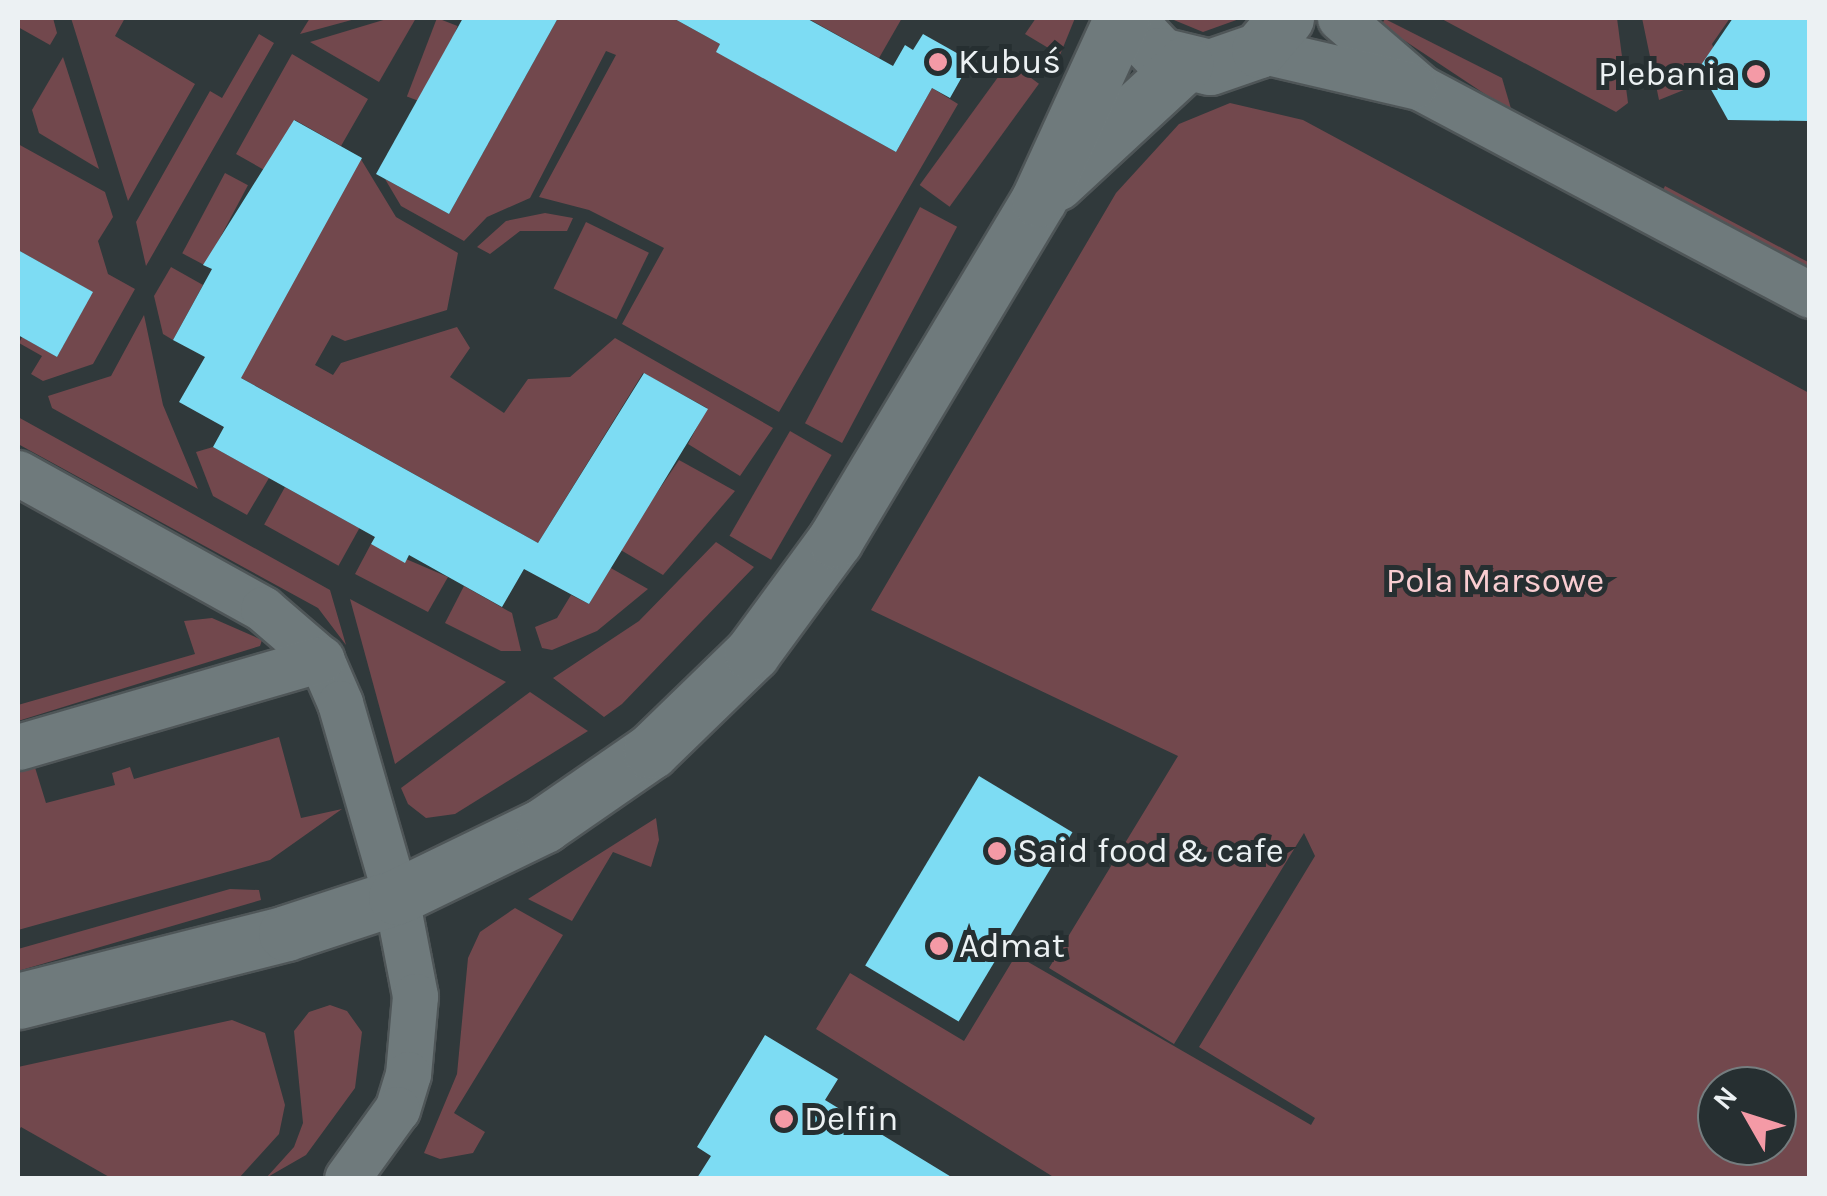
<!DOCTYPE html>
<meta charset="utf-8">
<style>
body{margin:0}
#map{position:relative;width:1827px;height:1196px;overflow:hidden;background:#30393b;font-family:Karla,sans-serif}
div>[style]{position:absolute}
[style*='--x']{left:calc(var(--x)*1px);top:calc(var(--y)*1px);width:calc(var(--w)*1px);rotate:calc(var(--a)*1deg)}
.green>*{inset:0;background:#72484d;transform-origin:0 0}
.building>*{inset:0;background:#7ddcf3;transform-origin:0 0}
.roads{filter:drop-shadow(2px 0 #4f5658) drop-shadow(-2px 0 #4f5658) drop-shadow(0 2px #4f5658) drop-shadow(0 -2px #4f5658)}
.street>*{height:45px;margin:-22.5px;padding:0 22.5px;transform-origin:22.5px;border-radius:22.5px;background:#6f7a7c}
.secondary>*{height:55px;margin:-27.5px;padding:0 27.5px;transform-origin:27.5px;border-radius:27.5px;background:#6f7a7c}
.dots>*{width:28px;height:28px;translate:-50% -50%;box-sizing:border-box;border:5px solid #262f31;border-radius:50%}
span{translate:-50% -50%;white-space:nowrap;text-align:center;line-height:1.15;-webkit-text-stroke:10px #262f31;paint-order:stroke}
.poi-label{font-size:35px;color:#ecf1f3}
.left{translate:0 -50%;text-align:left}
.right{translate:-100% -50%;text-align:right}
.park-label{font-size:35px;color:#f9cdd1}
.frame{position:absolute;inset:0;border:20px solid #ecf1f3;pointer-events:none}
.north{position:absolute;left:1697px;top:1066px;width:100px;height:100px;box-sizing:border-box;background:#262f31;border:2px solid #757d7f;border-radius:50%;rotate:309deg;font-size:28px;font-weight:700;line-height:40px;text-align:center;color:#ecf1f3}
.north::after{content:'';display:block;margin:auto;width:35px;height:45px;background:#f49aa6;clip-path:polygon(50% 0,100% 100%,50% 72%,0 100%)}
</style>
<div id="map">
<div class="green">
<i style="clip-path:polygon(18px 18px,53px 18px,57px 33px,50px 45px,18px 27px)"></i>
<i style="clip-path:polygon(71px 18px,125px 18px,115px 36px,195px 84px,128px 201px)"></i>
<i style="clip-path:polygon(310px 18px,359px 18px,300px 34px)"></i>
<i style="clip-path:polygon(390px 18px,416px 18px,379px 82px,310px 42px)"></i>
<i style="left:437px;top:18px;width:22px;height:84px;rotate:21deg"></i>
<i style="clip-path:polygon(558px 18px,673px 18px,720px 44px,717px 52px,896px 152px,932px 88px,958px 104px,779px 412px,622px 324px,664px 248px,589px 210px,539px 197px,616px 55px,606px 51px,530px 198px,487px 217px,464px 241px,401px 206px,385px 179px,449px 214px)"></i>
<i style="clip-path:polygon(807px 18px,902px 18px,879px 58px)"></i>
<i style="clip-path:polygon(1036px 18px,1075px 18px,1060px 55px,1025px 34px)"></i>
<i style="clip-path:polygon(1169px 18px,1242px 18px,1203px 32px)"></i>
<i style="clip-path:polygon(1440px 18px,1617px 18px,1628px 103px,1616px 112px)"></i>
<i style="clip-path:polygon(1642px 18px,1730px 18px,1712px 44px,1715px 52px,1699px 68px,1706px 81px,1659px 100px)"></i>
<i style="clip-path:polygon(1385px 19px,1502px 78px,1512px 112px,1381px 25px)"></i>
<i style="clip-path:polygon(259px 34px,274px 43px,146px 266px,136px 222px,210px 91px,222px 98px)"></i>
<i style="clip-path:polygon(292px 54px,368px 99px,341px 146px,295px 120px,266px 171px,236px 154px)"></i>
<i style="clip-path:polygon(63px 57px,99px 169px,39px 133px,32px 110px)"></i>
<i style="left:1009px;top:62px;width:37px;height:152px;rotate:36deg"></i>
<i style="clip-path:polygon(evenodd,1230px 103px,1303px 120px,1809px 393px,1809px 1178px,1055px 1178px,816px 1029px,850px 973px,964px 1041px,1016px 955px,1311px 1125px,1315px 1118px,1199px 1047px,1315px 856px,1304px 833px,1174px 1044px,1049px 968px,1178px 756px,871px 610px,1116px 193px,1179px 124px,1230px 103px,1717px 1086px,1777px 1086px,1777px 1146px,1717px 1146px,1717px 1086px)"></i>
<i style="clip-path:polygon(18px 144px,105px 192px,113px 217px,98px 241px,108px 274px,135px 289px,93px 364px,43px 381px,31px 374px,42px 356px,19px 343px,22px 337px,57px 357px,92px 292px,18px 250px)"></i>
<i style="clip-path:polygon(359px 156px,396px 217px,458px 253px,447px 310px,345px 341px,332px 335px,315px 365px,333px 375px,341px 363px,457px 327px,470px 348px,450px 377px,504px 413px,528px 379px,570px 377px,615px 338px,773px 428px,740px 476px,688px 444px,707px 408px,643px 373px,538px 543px,236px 375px)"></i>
<i style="left:225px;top:173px;width:26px;height:91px;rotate:28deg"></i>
<i style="left:1665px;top:186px;width:164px;height:7px;rotate:28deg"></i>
<i style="left:920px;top:207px;width:42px;height:245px;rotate:28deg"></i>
<i style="clip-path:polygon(545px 213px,573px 218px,567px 231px,520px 231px,490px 254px,477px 247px,506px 221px)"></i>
<i style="left:586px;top:222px;width:70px;height:74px;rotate:26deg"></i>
<i style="clip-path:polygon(171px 267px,203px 285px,173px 340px,163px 334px,154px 296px)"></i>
<i style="clip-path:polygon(144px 315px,163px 405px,198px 489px,52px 408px,48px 396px,111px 376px)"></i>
<i style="clip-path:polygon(18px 417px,330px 590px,346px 645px,318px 608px,18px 444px)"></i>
<i style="left:790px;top:431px;width:48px;height:121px;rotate:30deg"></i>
<i style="clip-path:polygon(213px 447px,269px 478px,247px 515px,213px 496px,196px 452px)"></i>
<i style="clip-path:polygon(679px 460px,735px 491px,663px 575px,619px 549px)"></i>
<i style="left:285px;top:487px;width:85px;height:43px;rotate:29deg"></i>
<i style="clip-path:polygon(716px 542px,754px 567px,622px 704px,604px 717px,553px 678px,639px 621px)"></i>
<i style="clip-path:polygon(371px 544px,448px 577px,428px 612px,355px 574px)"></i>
<i style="clip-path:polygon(609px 567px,648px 589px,597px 631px,552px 650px,542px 648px,535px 627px,557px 618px,571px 595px,589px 604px)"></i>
<i style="clip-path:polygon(464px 586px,512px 613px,521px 651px,501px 651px,445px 623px)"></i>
<i style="clip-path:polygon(350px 599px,506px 682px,395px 764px)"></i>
<i style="clip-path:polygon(212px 618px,262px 640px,260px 646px,18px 721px,18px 705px,195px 654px,184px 621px)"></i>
<i style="clip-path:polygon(530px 692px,588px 731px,455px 814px,426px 818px,408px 804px,401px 788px)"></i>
<i style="clip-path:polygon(279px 737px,301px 818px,342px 809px,270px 860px,18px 930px,18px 766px,33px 761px,46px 803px,115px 785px,112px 773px,130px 767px,134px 779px)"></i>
<i style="clip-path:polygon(656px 818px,659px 840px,651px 867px,613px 852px,572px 921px,528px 899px)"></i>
<i style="clip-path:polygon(230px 889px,259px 890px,261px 900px,18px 971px,18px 949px)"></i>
<i style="clip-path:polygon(515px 908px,563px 935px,454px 1113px,485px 1132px,473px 1153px,440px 1159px,424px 1153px,457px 1074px,468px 958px,480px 932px)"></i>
<i style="clip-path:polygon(330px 1005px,347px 1011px,362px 1032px,355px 1088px,306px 1155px,266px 1178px,294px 1147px,303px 1123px,294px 1031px,309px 1012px)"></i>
<i style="clip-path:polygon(232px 1020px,265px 1033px,285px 1105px,279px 1134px,239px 1178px,111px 1178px,21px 1127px,18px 1132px,18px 1067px)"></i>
</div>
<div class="building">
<i style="clip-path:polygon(463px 18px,558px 18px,449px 214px,376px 174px)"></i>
<i style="clip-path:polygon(673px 18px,806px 18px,893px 66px,905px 45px,913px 50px,923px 34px,971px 61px,950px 98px,932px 88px,896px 152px,716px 52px,720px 44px)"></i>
<i style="clip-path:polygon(1733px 18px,1810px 18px,1810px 121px,1728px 120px,1699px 68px)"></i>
<i style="clip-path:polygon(294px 120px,362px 158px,241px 378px,538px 543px,644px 373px,708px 409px,589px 604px,524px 569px,502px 607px,409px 555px,405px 563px,371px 544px,375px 537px,213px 447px,224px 427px,179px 402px,205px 357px,173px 340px,212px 269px,203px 265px)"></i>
<i style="clip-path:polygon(18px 250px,93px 292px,57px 357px,18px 335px)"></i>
<i style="left:979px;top:776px;width:109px;height:221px;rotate:31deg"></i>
<i style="clip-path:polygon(765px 1035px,838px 1079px,825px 1100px,953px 1178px,697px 1178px,711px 1156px,697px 1147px)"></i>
</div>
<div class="roads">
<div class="street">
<i style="--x:1340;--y:18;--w:107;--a:40.8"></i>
<i style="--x:1421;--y:88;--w:441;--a:28"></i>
<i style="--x:1259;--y:50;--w:159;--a:13.1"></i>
<i style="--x:18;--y:473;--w:280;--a:29"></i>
<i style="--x:263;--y:609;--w:77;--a:40.8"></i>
<i style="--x:321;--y:659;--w:48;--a:66.6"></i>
<i style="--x:340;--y:703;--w:202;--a:73.9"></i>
<i style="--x:396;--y:897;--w:101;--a:79.1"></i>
<i style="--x:415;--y:996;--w:78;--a:95.1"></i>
<i style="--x:408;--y:1074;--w:37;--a:107"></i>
<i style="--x:397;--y:1109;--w:85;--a:125.9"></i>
<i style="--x:18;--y:747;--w:316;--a:-16.2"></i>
</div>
<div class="secondary">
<i style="--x:1125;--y:18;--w:51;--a:46.6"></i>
<i style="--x:1160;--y:55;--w:51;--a:13.5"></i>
<i style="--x:1210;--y:67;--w:52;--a:-19.1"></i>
<i style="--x:1259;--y:50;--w:42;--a:-49.8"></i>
<i style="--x:1056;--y:183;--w:176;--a:-42.7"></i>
<i style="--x:18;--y:1001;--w:276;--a:-14.2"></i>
<i style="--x:286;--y:933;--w:116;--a:-18.1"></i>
<i style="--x:396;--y:897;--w:165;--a:-25.9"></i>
<i style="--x:544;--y:825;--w:130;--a:-34.7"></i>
<i style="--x:651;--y:751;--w:141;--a:-44.1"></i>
<i style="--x:752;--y:653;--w:140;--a:-53.7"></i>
<i style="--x:835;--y:540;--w:397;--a:-59.1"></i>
<i style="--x:1039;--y:199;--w:199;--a:-65.4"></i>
</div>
</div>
<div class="dots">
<i style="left:938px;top:62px;background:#f49aa6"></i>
<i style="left:1756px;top:74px;background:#f49aa6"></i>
<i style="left:997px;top:851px;background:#f49aa6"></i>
<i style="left:939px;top:946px;background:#f49aa6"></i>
<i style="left:784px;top:1119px;background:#f49aa6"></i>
</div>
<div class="poi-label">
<span class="left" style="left:958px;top:62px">Kubuś</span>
<span class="right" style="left:1736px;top:74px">Plebania</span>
<span class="left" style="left:1017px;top:851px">Said food &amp; cafe</span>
<span class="left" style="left:959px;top:946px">Admat</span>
<span class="left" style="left:804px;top:1119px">Delfin</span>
</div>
<div class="park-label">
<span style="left:1495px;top:581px">Pola Marsowe</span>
</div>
<div class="frame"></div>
<div class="north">N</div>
</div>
